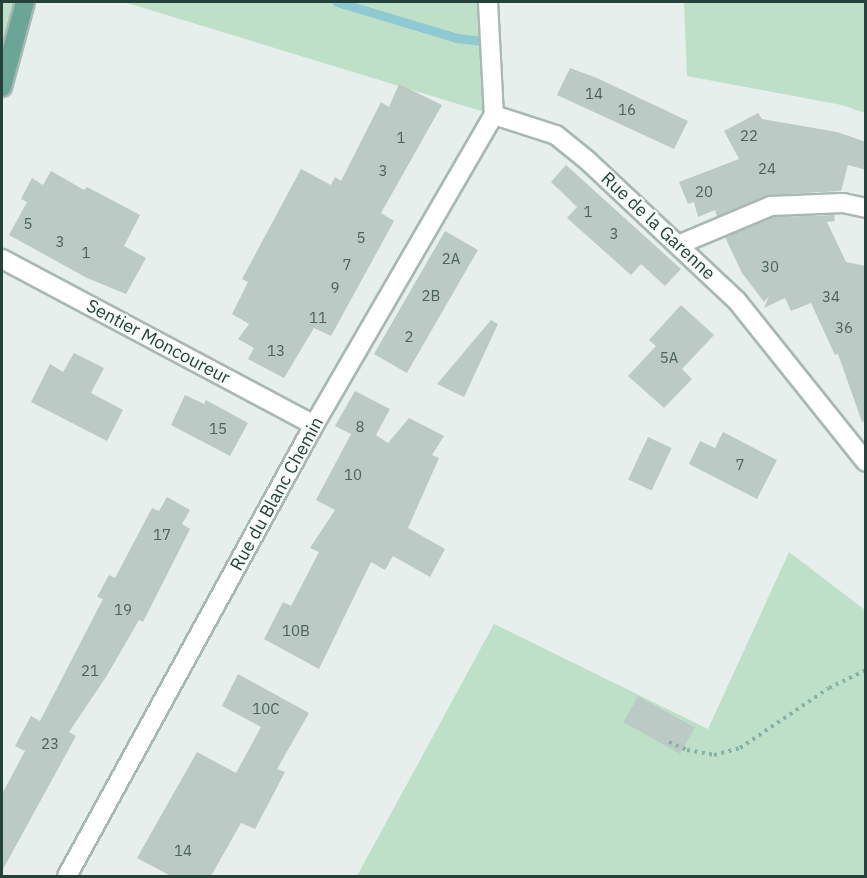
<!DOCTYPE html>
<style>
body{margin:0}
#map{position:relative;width:867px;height:878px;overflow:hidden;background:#e6efeb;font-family:"IBM Plex Sans",sans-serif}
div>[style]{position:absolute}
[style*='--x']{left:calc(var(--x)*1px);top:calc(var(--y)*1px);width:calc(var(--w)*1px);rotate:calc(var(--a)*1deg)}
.green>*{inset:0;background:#bfe0c8}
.stream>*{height:9px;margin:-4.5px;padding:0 4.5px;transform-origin:4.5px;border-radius:4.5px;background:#8ec9d4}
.building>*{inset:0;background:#bbcac4;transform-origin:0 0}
.path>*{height:4px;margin-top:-2px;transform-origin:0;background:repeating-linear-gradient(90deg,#86b3a5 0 3px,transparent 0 7.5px)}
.roads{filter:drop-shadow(2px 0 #a8b8b2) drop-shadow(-2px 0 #a8b8b2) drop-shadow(0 2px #a8b8b2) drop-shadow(0 -2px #a8b8b2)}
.minor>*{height:18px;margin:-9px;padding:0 9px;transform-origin:9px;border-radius:9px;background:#fff}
.major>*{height:18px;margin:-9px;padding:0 9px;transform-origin:9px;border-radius:9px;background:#6aa596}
span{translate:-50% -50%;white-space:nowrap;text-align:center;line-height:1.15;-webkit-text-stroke:4.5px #f7fbf9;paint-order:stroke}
.number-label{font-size:15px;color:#4a645c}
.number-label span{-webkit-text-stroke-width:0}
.street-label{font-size:18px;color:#24423a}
.frame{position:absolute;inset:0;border:3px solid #24423a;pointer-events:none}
</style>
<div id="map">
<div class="green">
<i style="clip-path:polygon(2px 2px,25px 2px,2px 87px)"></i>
<i style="clip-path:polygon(124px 2px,478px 2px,489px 5px,494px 115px)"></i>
<i style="clip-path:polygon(684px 2px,865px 2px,865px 113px,842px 105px,687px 76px)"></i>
<i style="clip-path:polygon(789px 552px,865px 610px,865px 876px,357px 876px,494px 624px,708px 729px)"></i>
</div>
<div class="stream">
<i style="--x:337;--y:2;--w:125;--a:16.7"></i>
<i style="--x:457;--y:38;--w:23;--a:7"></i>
</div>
<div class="building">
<i style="clip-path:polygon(570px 68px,597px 78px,688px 121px,674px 149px,557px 95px)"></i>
<i style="clip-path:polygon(399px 84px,442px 105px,381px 213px,394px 221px,331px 336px,314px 328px,284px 378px,248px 359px,254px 348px,238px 339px,249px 324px,232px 314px,248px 282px,242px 279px,301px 169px,331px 185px,335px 177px,341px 181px,381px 102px,389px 107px)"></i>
<i style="clip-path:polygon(758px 113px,762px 119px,837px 132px,866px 142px,866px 170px,848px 165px,841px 191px,770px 195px,717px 217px,715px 210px,698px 217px,694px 202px,688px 204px,679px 182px,739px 159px,724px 131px)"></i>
<i style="clip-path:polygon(566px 165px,681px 269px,665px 286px,641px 264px,631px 275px,567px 218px,577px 207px,551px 182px)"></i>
<i style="clip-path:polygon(51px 171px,84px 190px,87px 187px,140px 215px,124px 246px,146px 258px,126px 294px,87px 278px,9px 235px,27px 202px,21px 199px,32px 178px,43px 185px)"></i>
<i style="clip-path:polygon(834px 215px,835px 221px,827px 222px,846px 262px,866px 266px,866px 421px,862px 422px,838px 354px,835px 355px,811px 303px,791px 311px,785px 298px,764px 308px,769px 296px,764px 302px,742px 273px,725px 237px,773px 217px)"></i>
<i style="left:445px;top:231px;width:38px;height:142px;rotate:30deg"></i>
<i style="clip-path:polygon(681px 305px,714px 335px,682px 369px,692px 379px,664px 408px,628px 376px,656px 346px,649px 340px)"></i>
<i style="clip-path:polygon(491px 320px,498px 324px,464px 397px,437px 384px)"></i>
<i style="clip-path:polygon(74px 353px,104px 368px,91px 393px,123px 410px,107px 441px,31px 402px,50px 364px,63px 372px)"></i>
<i style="clip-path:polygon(355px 391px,390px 409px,376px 435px,388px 443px,409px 418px,444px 436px,432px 455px,439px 458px,408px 528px,445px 549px,430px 577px,393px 556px,385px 570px,371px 562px,319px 669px,264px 639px,283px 602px,291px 606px,319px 552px,310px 548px,335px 510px,316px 500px,351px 434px,335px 426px)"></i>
<i style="clip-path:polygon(185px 395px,204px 404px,206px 400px,248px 423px,230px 456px,171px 425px)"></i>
<i style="clip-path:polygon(723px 432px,777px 460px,757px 499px,689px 464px,700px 441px,715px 448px)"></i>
<i style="left:648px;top:437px;width:26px;height:47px;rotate:25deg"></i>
<i style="clip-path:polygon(167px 497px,190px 510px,182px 524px,190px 529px,143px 622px,139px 620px,106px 677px,69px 732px,76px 736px,2px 871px,2px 794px,25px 751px,15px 746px,31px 716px,40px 721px,103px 599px,97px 597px,109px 575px,115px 578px,152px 508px,159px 511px)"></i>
<i style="clip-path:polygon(238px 674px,309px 713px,277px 769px,285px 772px,255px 829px,241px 823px,211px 876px,171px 876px,137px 858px,197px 752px,236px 773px,261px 727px,222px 706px)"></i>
<i style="left:638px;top:696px;width:65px;height:30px;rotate:29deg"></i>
</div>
<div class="path">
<i style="--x:669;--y:742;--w:20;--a:24"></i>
<i style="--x:687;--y:750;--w:27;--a:10"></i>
<i style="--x:714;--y:755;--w:27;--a:-15"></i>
<i style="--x:740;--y:748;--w:107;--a:-34"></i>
<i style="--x:829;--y:688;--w:41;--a:-25.9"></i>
</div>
<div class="roads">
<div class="minor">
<i style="--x:488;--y:2;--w:113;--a:87"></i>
<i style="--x:494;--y:115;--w:65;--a:17.9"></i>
<i style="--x:556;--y:135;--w:41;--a:39.1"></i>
<i style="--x:588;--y:161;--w:204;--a:43.2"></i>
<i style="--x:737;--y:301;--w:206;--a:51.3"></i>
<i style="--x:678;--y:245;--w:101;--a:-22.8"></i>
<i style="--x:771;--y:206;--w:72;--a:-2.4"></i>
<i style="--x:843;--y:203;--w:24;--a:12"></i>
<i style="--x:2;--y:259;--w:353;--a:28"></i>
<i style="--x:67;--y:876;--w:514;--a:-61.29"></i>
<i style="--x:314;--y:425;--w:358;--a:-59.9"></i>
</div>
<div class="major">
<i style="--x:2;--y:87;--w:88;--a:-74.9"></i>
</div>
</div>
<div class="number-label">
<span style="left:594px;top:94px">14</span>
<span style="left:627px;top:110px">16</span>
<span style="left:749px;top:136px">22</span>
<span style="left:401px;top:138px">1</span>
<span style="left:767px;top:169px">24</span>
<span style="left:383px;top:171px">3</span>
<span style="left:704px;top:192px">20</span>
<span style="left:588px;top:212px">1</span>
<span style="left:28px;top:224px">5</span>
<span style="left:614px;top:234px">3</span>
<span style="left:361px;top:238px">5</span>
<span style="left:60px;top:242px">3</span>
<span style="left:86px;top:253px">1</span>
<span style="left:451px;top:259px">2A</span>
<span style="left:347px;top:265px">7</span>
<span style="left:770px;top:267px">30</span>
<span style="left:335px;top:288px">9</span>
<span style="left:431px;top:296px">2B</span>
<span style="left:831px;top:297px">34</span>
<span style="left:318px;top:318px">11</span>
<span style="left:844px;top:328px">36</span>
<span style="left:409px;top:337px">2</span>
<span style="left:276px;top:351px">13</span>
<span style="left:669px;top:358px">5A</span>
<span style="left:360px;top:427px">8</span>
<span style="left:218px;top:429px">15</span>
<span style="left:740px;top:465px">7</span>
<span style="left:353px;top:475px">10</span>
<span style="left:162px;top:535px">17</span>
<span style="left:123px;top:610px">19</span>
<span style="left:296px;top:631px">10B</span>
<span style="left:90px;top:671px">21</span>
<span style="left:266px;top:709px">10C</span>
<span style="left:50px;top:744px">23</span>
<span style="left:183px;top:851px">14</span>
</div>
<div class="street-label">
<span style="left:658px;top:226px;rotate:43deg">Rue de la Garenne</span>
<span style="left:158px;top:342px;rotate:28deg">Sentier Moncoureur</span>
<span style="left:277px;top:494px;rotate:-61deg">Rue du Blanc Chemin</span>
</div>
<div class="frame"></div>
</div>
